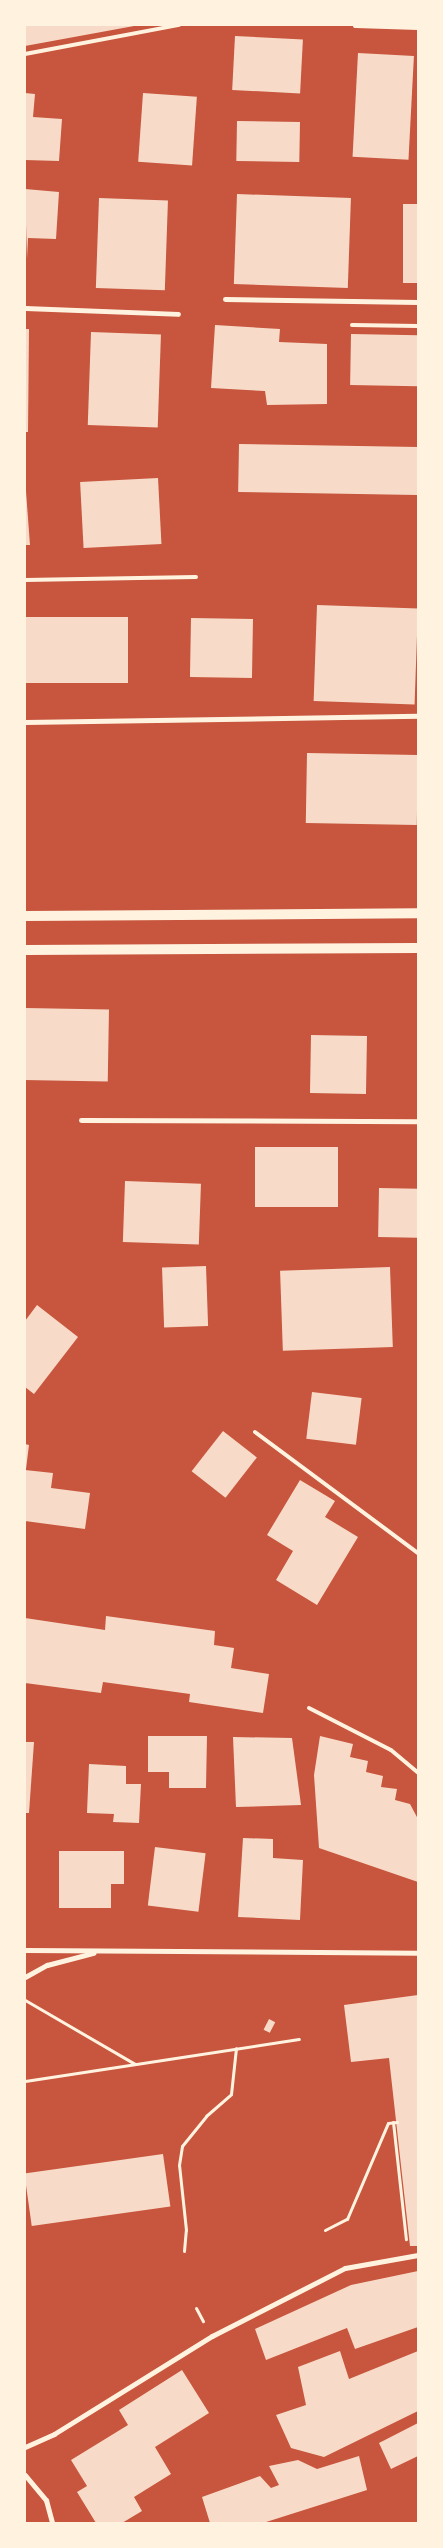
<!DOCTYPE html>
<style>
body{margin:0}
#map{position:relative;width:443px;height:2548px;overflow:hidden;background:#c8553d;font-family:"DM Sans",sans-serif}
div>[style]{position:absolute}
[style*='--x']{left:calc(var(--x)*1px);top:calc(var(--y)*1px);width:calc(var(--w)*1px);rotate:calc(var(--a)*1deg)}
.building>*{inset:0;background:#f7dbc8;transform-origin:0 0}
.path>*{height:3px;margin:-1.5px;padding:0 1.5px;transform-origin:1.5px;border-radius:1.5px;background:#fff3e0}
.service>*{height:4px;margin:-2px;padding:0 2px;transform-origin:2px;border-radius:2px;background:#fff3e0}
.minor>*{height:5px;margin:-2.5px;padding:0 2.5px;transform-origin:2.5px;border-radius:2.5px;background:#fff3e0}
.secondary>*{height:10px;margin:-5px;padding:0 5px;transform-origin:5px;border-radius:5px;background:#fff3e0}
span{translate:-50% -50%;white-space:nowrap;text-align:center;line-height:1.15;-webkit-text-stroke:4px #fff3e0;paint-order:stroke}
.frame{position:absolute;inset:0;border:26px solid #fff3e0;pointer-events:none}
</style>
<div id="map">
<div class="building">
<i style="clip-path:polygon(25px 25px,134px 25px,134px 26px,25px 46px)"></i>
<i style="left:235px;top:36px;width:68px;height:54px;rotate:3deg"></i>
<i style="left:358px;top:53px;width:56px;height:104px;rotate:3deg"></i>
<i style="clip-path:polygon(25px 93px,35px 94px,33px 117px,62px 119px,59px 161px,25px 160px)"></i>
<i style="left:143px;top:93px;width:54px;height:69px;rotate:4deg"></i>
<i style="left:237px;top:121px;width:63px;height:40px;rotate:1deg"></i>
<i style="clip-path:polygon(25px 189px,59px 192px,56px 239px,28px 238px,27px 259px)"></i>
<i style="left:237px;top:194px;width:114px;height:90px;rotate:2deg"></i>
<i style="left:99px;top:198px;width:69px;height:90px;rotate:2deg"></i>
<i style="left:403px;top:204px;width:15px;height:79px"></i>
<i style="clip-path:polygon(215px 325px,280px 329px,279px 342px,327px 344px,327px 404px,267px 405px,265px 391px,211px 388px)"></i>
<i style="clip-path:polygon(25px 329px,29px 329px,28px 432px,25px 432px)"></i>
<i style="left:91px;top:332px;width:70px;height:93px;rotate:2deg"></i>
<i style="left:351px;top:334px;width:67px;height:51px;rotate:1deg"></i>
<i style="left:239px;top:444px;width:179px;height:48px;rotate:1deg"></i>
<i style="clip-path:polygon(25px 478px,30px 545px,25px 545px)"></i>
<i style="left:158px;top:478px;width:66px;height:78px;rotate:87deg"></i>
<i style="left:317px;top:605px;width:101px;height:96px;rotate:2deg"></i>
<i style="left:128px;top:617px;width:66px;height:103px;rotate:90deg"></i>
<i style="left:191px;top:618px;width:62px;height:59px;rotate:1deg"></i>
<i style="left:307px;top:753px;width:111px;height:70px;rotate:1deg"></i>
<i style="left:25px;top:1008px;width:84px;height:72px;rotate:1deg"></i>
<i style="left:311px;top:1035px;width:56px;height:58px;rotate:1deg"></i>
<i style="left:255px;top:1147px;width:83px;height:60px"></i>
<i style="left:125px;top:1181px;width:76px;height:61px;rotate:2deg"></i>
<i style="left:379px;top:1188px;width:39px;height:49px;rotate:1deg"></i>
<i style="left:206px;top:1266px;width:60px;height:44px;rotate:88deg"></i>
<i style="left:390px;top:1267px;width:80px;height:110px;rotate:88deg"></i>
<i style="clip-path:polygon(37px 1305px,78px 1337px,34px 1394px,25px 1387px,25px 1321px)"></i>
<i style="left:312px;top:1392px;width:50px;height:47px;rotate:7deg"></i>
<i style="left:223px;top:1431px;width:43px;height:51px;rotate:38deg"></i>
<i style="clip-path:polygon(25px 1444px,29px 1445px,26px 1469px,25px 1469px)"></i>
<i style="clip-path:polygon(25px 1470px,53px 1473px,51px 1488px,90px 1493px,85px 1529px,25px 1521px)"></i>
<i style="clip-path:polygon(300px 1480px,335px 1501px,325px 1517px,358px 1537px,317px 1605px,276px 1580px,293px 1551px,267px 1535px)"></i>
<i style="clip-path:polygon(106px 1616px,215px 1631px,214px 1645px,234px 1648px,231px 1668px,269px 1674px,263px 1713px,189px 1702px,190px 1694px,103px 1682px,101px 1693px,25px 1683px,25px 1618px,105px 1630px)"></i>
<i style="clip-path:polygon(148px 1736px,207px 1736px,206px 1788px,169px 1788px,169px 1772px,148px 1772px)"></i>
<i style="clip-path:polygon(320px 1736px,353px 1744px,350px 1757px,368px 1761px,366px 1772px,383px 1776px,381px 1787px,397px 1789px,395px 1800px,410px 1804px,418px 1819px,418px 1882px,319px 1848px,314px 1775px)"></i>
<i style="clip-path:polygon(233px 1737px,292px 1738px,301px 1805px,236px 1807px)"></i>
<i style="clip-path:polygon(25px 1742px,34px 1742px,29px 1813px,25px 1813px)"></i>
<i style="clip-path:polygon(89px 1764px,126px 1766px,126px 1784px,141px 1784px,139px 1823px,113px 1822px,114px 1814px,87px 1813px)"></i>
<i style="clip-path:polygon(243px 1838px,273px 1839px,273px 1858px,303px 1860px,300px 1920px,238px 1917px)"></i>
<i style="left:155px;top:1847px;width:51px;height:59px;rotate:7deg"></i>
<i style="clip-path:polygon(59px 1851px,124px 1851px,124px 1884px,111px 1884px,111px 1908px,59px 1908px)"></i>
<i style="clip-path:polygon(418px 1995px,418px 2246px,410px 2246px,389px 2058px,351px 2062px,344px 2005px)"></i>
<i style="left:269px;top:2019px;width:7px;height:12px;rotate:27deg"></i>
<i style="left:163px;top:2154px;width:53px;height:140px;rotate:82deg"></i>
<i style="clip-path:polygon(418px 2271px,418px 2327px,355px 2349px,347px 2328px,266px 2360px,255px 2329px,351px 2285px)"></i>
<i style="clip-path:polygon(340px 2351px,349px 2379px,418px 2351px,418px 2411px,324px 2457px,291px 2448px,276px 2415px,306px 2405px,298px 2367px)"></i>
<i style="clip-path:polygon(182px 2370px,209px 2413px,155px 2447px,171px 2474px,134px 2497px,142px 2511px,122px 2523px,96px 2523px,77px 2492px,87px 2486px,71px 2460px,128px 2425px,119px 2410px)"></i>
<i style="clip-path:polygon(418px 2423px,418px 2456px,391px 2469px,379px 2443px)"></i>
<i style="clip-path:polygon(359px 2456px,367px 2490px,263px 2523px,210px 2523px,202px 2497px,260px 2476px,271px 2488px,279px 2485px,269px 2466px,298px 2460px,317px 2469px)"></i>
</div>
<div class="path">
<i style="--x:25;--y:2000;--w:127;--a:30.2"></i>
<i style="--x:25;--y:2081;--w:277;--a:-8.7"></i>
<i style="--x:393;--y:2122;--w:118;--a:83.7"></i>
<i style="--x:325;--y:2230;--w:25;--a:-27"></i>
<i style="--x:347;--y:2219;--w:104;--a:-66.9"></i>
<i style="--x:388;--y:2123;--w:9;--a:-6"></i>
<i style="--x:184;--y:2251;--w:21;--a:-85"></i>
<i style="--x:186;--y:2230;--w:65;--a:-96.1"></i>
<i style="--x:179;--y:2165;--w:19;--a:-81"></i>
<i style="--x:182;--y:2146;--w:38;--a:-51"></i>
<i style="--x:206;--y:2116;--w:33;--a:-41"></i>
<i style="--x:231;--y:2094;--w:46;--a:-83.8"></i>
<i style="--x:196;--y:2308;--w:15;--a:62"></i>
</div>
<div class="service">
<i style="--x:25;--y:54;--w:157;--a:-10.7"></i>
<i style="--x:352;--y:325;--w:66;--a:0.9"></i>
<i style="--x:25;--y:580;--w:171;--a:-1"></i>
<i style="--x:255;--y:1432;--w:203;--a:36.6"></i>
<i style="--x:309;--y:1708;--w:92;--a:27.1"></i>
<i style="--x:391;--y:1750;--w:35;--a:40"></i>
</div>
<div class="minor">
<i style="--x:355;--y:25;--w:63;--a:1.8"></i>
<i style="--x:225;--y:299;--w:193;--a:0.9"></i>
<i style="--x:25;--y:308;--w:153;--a:2.2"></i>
<i style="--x:25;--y:722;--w:393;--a:-0.9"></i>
<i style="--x:81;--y:1120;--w:337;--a:0.2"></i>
<i style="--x:25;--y:1950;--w:393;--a:0.4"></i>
<i style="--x:25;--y:1977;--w:25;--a:-29"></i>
<i style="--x:47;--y:1965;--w:48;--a:-14.6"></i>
<i style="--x:25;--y:2447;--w:32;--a:-24"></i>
<i style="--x:54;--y:2434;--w:186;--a:-31.8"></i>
<i style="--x:212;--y:2336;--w:149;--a:-27.1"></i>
<i style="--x:345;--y:2268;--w:74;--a:-10.1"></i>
<i style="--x:25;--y:2475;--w:33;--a:50"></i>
<i style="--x:46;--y:2500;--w:24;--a:75"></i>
</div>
<div class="secondary">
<i style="--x:25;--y:916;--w:393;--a:-0.4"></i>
<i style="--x:25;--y:950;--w:393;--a:-0.3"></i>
</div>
<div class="frame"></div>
</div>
